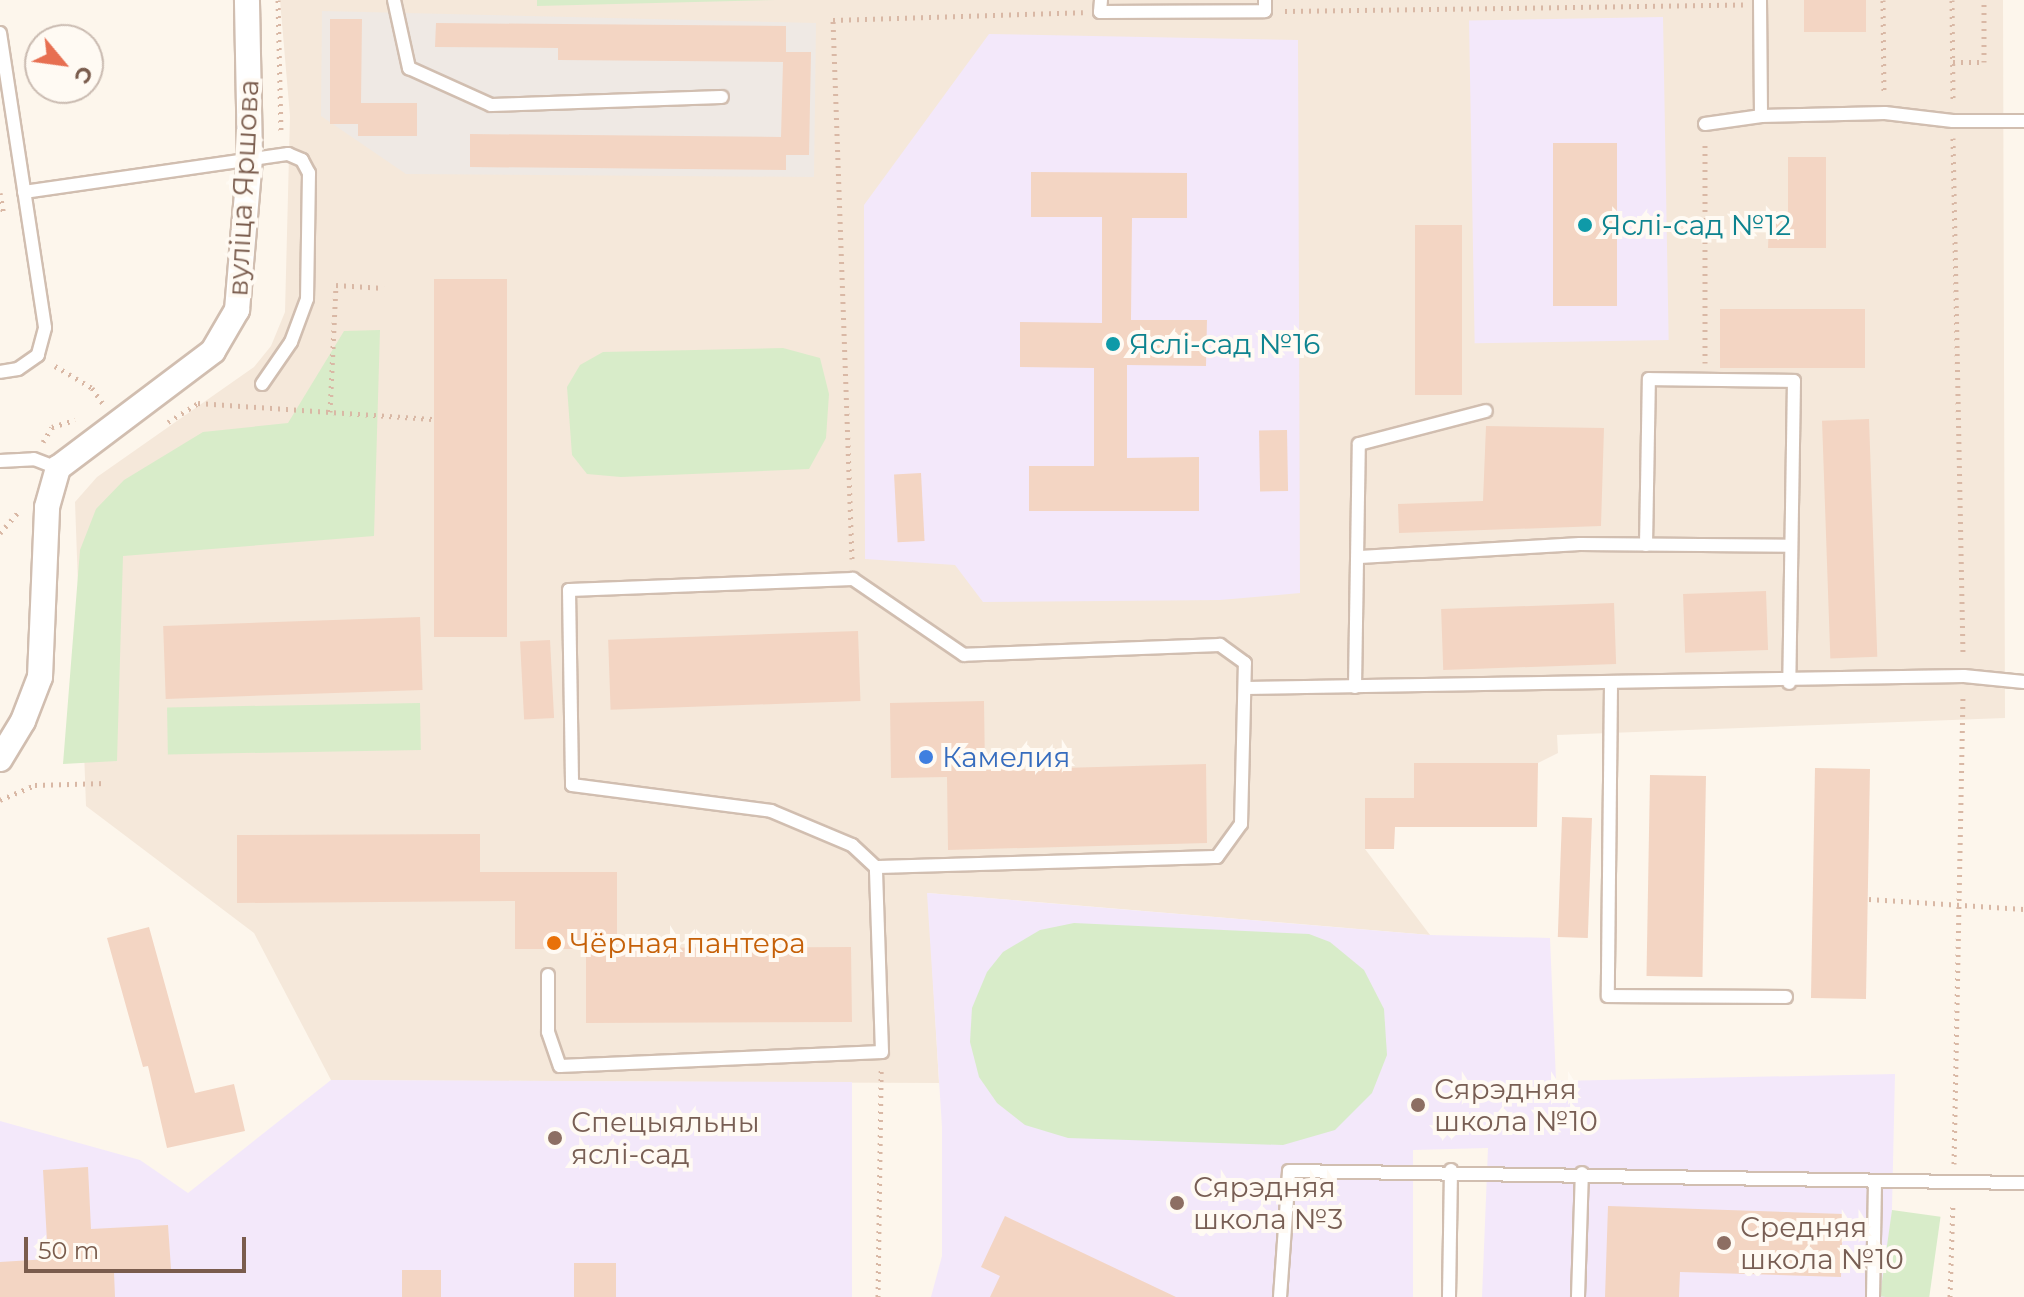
<!DOCTYPE html>
<meta charset="utf-8">
<style>
body{margin:0}
#map{position:relative;width:2024px;height:1297px;overflow:hidden;background:#fdf6ec;font-family:Montserrat,sans-serif}
div>[style]{position:absolute}
[style*='--x']{left:calc(var(--x)*1px);top:calc(var(--y)*1px);width:calc(var(--w)*1px);rotate:calc(var(--a)*1deg)}
.residential>*{inset:0;background:#f5e8da}
.industrial>*{inset:0;background:#efe9e4}
.education>*{inset:0;background:#f3e8fa;transform-origin:0 0}
.green>*{inset:0;background:#d8ecc9;transform-origin:0 0}
.building>*{inset:0;background:#f3d5c3;transform-origin:0 0}
.path>*{height:5px;margin-top:-2.5px;transform-origin:0;background:repeating-linear-gradient(90deg,#d9b8a5 0 2px,transparent 0 8px)}
.roads{filter:drop-shadow(2px 0 #d1beb0) drop-shadow(-2px 0 #d1beb0) drop-shadow(0 2px #d1beb0) drop-shadow(0 -2px #d1beb0)}
.lane>*{height:12px;margin:-6px;padding:0 6px;transform-origin:6px;border-radius:6px;background:#fff}
.street>*{height:24px;margin:-12px;padding:0 12px;transform-origin:12px;border-radius:12px;background:#fff}
.dots>*{width:22px;height:22px;translate:-50% -50%;box-sizing:border-box;border:4px solid #fffaf3;border-radius:50%}
span{translate:-50% -50%;white-space:nowrap;text-align:center;line-height:1.15;-webkit-text-stroke:8px #fffaf3;paint-order:stroke}
.street-label{font-size:28px;color:#7a5c4d}
.culture-label{font-size:28px;color:#0d838f}
.left{translate:0 -50%;text-align:left}
.shop-label{font-size:28px;color:#366cbe}
.food-label{font-size:28px;color:#c56008}
.education-label{font-size:28px;color:#785e54}
.north{position:absolute;left:24px;top:24px;width:80px;height:80px;box-sizing:border-box;background:#fffaf3;border:2px solid #cabbb1;border-radius:50%;rotate:119deg;font-size:22px;font-weight:700;line-height:32px;text-align:center;color:#7a5c4d}
.north::after{content:'';display:block;margin:auto;width:28px;height:36px;background:#e76f51;clip-path:polygon(50% 0,100% 100%,50% 72%,0 100%)}
.scale{position:absolute;left:24px;top:1237px;width:222px;height:36px;box-sizing:border-box;border:4px solid #7a5c4d;border-top:0;padding-left:10px;font-size:24px;line-height:28px;white-space:nowrap;color:#7a5c4d;-webkit-text-stroke:6px #fffaf3;paint-order:stroke}
</style>
<div id="map">
<div class="residential">
<i style="clip-path:polygon(280px 0,2003px 0,2005px 718px,1557px 735px,1558px 753px,1538px 763px,1415px 763px,1414px 798px,1365px 798px,1365px 849px,1430px 935px,928px 893px,939px 1083px,331px 1080px,254px 933px,86px 806px,75px 502px,97px 477px,254px 367px,271px 346px,285px 312px,290px 116px)"></i>
</div>
<div class="industrial">
<i style="clip-path:polygon(322px 11px,816px 23px,814px 177px,406px 174px,321px 116px)"></i>
</div>
<div class="education">
<i style="left:1663px;top:17px;width:323px;height:194px;rotate:89deg"></i>
<i style="clip-path:polygon(989px 34px,1298px 40px,1300px 593px,1220px 600px,983px 602px,955px 565px,865px 559px,864px 205px)"></i>
<i style="clip-path:polygon(927px 893px,1430px 935px,1550px 938px,1556px 1081px,1895px 1074px,1890px 1297px,1482px 1297px,1488px 1148px,1413px 1150px,1413px 1297px,931px 1297px,942px 1256px,942px 1127px)"></i>
<i style="clip-path:polygon(331px 1080px,852px 1082px,852px 1297px,0 1297px,0 1121px,140px 1160px,188px 1193px)"></i>
</div>
<div class="green">
<i style="clip-path:polygon(537px 0,776px 0,537px 6px)"></i>
<i style="clip-path:polygon(380px 330px,374px 536px,123px 556px,117px 761px,63px 764px,80px 550px,96px 509px,124px 480px,203px 432px,288px 423px,344px 331px)"></i>
<i style="clip-path:polygon(783px 348px,820px 358px,829px 394px,826px 438px,809px 469px,621px 477px,587px 474px,572px 455px,567px 387px,580px 365px,603px 352px)"></i>
<i style="left:420px;top:703px;width:47px;height:253px;rotate:89deg"></i>
<i style="clip-path:polygon(1074px 923px,1309px 934px,1330px 942px,1364px 970px,1384px 1009px,1387px 1055px,1372px 1093px,1335px 1130px,1283px 1145px,1068px 1138px,1025px 1125px,997px 1103px,979px 1077px,970px 1042px,972px 1008px,987px 972px,1003px 952px,1040px 930px)"></i>
<i style="left:1892px;top:1210px;width:49px;height:87px;rotate:8deg"></i>
</div>
<div class="building">
<i style="left:1804px;top:0;width:62px;height:32px"></i>
<i style="clip-path:polygon(330px 19px,362px 19px,361px 103px,417px 103px,417px 136px,358px 136px,358px 124px,330px 124px)"></i>
<i style="clip-path:polygon(436px 23px,786px 26px,786px 52px,811px 52px,809px 155px,786px 155px,786px 170px,470px 167px,470px 134px,781px 137px,783px 62px,558px 60px,558px 48px,435px 47px)"></i>
<i style="left:1553px;top:143px;width:64px;height:163px"></i>
<i style="clip-path:polygon(1788px 157px,1826px 157px,1826px 248px,1768px 248px,1769px 221px,1788px 221px)"></i>
<i style="clip-path:polygon(1031px 172px,1187px 173px,1187px 218px,1132px 218px,1131px 320px,1207px 320px,1206px 366px,1127px 365px,1127px 458px,1199px 457px,1199px 511px,1029px 511px,1029px 466px,1094px 466px,1094px 368px,1020px 367px,1020px 322px,1102px 323px,1102px 217px,1031px 217px)"></i>
<i style="left:1415px;top:225px;width:47px;height:170px"></i>
<i style="left:507px;top:279px;width:358px;height:73px;rotate:90deg"></i>
<i style="left:1865px;top:309px;width:59px;height:145px;rotate:90deg"></i>
<i style="left:1869px;top:419px;width:238px;height:47px;rotate:88deg"></i>
<i style="clip-path:polygon(1486px 426px,1604px 428px,1601px 526px,1399px 533px,1398px 504px,1483px 501px)"></i>
<i style="left:1287px;top:430px;width:61px;height:28px;rotate:89deg"></i>
<i style="left:921px;top:473px;width:68px;height:27px;rotate:87deg"></i>
<i style="left:1766px;top:591px;width:59px;height:83px;rotate:88deg"></i>
<i style="left:1614px;top:603px;width:61px;height:173px;rotate:88deg"></i>
<i style="left:420px;top:617px;width:73px;height:257px;rotate:88deg"></i>
<i style="left:858px;top:631px;width:70px;height:250px;rotate:88deg"></i>
<i style="left:550px;top:640px;width:78px;height:30px;rotate:87deg"></i>
<i style="clip-path:polygon(984px 701px,985px 770px,1206px 764px,1207px 843px,948px 850px,947px 777px,891px 778px,890px 703px)"></i>
<i style="clip-path:polygon(1414px 763px,1538px 763px,1537px 827px,1395px 827px,1394px 849px,1365px 849px,1365px 798px,1414px 798px)"></i>
<i style="left:1815px;top:768px;width:55px;height:230px;rotate:1deg"></i>
<i style="left:1650px;top:775px;width:56px;height:201px;rotate:1deg"></i>
<i style="left:1562px;top:817px;width:30px;height:120px;rotate:2deg"></i>
<i style="clip-path:polygon(480px 834px,480px 872px,617px 872px,617px 948px,851px 947px,852px 1022px,586px 1023px,586px 949px,515px 949px,515px 901px,237px 903px,237px 835px)"></i>
<i style="clip-path:polygon(149px 927px,195px 1093px,234px 1084px,245px 1131px,167px 1148px,148px 1066px,143px 1067px,107px 938px)"></i>
<i style="clip-path:polygon(88px 1167px,91px 1229px,168px 1225px,171px 1269px,114px 1272px,115px 1297px,0 1297px,0 1262px,48px 1259px,43px 1170px)"></i>
<i style="clip-path:polygon(1608px 1206px,1843px 1214px,1841px 1277px,1680px 1272px,1679px 1297px,1605px 1297px)"></i>
<i style="clip-path:polygon(1005px 1216px,1176px 1297px,990px 1297px,1000px 1276px,981px 1267px)"></i>
<i style="left:574px;top:1263px;width:42px;height:34px"></i>
<i style="left:441px;top:1270px;width:27px;height:39px;rotate:90deg"></i>
</div>
<div class="path">
<i style="--x:278;--y:0;--w:135;--a:88.7"></i>
<i style="--x:1883;--y:0;--w:92;--a:89.4"></i>
<i style="--x:1952;--y:0;--w:100;--a:89.4"></i>
<i style="--x:1285;--y:11;--w:458;--a:-0.8"></i>
<i style="--x:1953;--y:62;--w:31;--a:0"></i>
<i style="--x:1984;--y:62;--w:62;--a:-90"></i>
<i style="--x:1953;--y:138;--w:518;--a:88.89"></i>
<i style="--x:0;--y:193;--w:22;--a:80"></i>
<i style="--x:1705;--y:363;--w:222;--a:-90"></i>
<i style="--x:55;--y:366;--w:43;--a:30.7"></i>
<i style="--x:92;--y:388;--w:19;--a:55"></i>
<i style="--x:330;--y:412;--w:127;--a:-87.3"></i>
<i style="--x:336;--y:285;--w:48;--a:3.6"></i>
<i style="--x:168;--y:422;--w:36;--a:-32"></i>
<i style="--x:198;--y:403;--w:238;--a:3.9"></i>
<i style="--x:43;--y:442;--w:17;--a:-59"></i>
<i style="--x:52;--y:427;--w:24;--a:-17"></i>
<i style="--x:0;--y:533;--w:29;--a:-49"></i>
<i style="--x:852;--y:559;--w:539;--a:-92.02"></i>
<i style="--x:833;--y:20;--w:250;--a:-1.8"></i>
<i style="--x:0;--y:800;--w:38;--a:-23"></i>
<i style="--x:35;--y:785;--w:71;--a:-1.6"></i>
<i style="--x:1869;--y:899;--w:155;--a:3.7"></i>
<i style="--x:1954;--y:1164;--w:470;--a:-88.9"></i>
<i style="--x:878;--y:1297;--w:228;--a:-89.2"></i>
<i style="--x:1950;--y:1297;--w:95;--a:-88.2"></i>
</div>
<div class="roads">
<div class="lane">
<i style="--x:394;--y:0;--w:70;--a:77.6"></i>
<i style="--x:409;--y:68;--w:90;--a:24.3"></i>
<i style="--x:491;--y:105;--w:231;--a:-2"></i>
<i style="--x:1101;--y:0;--w:12;--a:95"></i>
<i style="--x:1100;--y:12;--w:165;--a:-0.3"></i>
<i style="--x:1265;--y:11;--w:11;--a:-90"></i>
<i style="--x:1760;--y:0;--w:116;--a:89.5"></i>
<i style="--x:0;--y:33;--w:298;--a:81.3"></i>
<i style="--x:45;--y:328;--w:28;--a:105"></i>
<i style="--x:38;--y:355;--w:24;--a:145"></i>
<i style="--x:18;--y:369;--w:18;--a:171"></i>
<i style="--x:1705;--y:124;--w:57;--a:-8.1"></i>
<i style="--x:1761;--y:116;--w:124;--a:-1.4"></i>
<i style="--x:1885;--y:113;--w:68;--a:6.7"></i>
<i style="--x:1953;--y:121;--w:71;--a:0"></i>
<i style="--x:24;--y:192;--w:267;--a:-8.2"></i>
<i style="--x:288;--y:154;--w:15;--a:23"></i>
<i style="--x:302;--y:160;--w:15;--a:62"></i>
<i style="--x:309;--y:173;--w:126;--a:90.9"></i>
<i style="--x:307;--y:299;--w:46;--a:110.4"></i>
<i style="--x:291;--y:342;--w:51;--a:124.6"></i>
<i style="--x:0;--y:461;--w:34;--a:-3"></i>
<i style="--x:34;--y:459;--w:26;--a:21"></i>
<i style="--x:1646;--y:545;--w:166;--a:-89"></i>
<i style="--x:1649;--y:379;--w:145;--a:0.8"></i>
<i style="--x:1794;--y:381;--w:302;--a:90.9"></i>
<i style="--x:1360;--y:557;--w:220;--a:-3.4"></i>
<i style="--x:1580;--y:544;--w:211;--a:0.5"></i>
<i style="--x:1611;--y:685;--w:311;--a:90.6"></i>
<i style="--x:1608;--y:996;--w:178;--a:0.3"></i>
<i style="--x:1355;--y:687;--w:243;--a:-89.1"></i>
<i style="--x:1359;--y:444;--w:131;--a:-14.6"></i>
<i style="--x:1246;--y:688;--w:718;--a:-0.96"></i>
<i style="--x:1964;--y:676;--w:60;--a:5.7"></i>
<i style="--x:548;--y:975;--w:57;--a:90"></i>
<i style="--x:548;--y:1032;--w:36;--a:71"></i>
<i style="--x:560;--y:1066;--w:322;--a:-2.5"></i>
<i style="--x:882;--y:1052;--w:185;--a:-91.9"></i>
<i style="--x:876;--y:867;--w:341;--a:-1.7"></i>
<i style="--x:1217;--y:857;--w:41;--a:-54"></i>
<i style="--x:1241;--y:824;--w:161;--a:-88.6"></i>
<i style="--x:1245;--y:663;--w:31;--a:-144"></i>
<i style="--x:1220;--y:645;--w:256;--a:177.8"></i>
<i style="--x:964;--y:655;--w:135;--a:-145.6"></i>
<i style="--x:853;--y:579;--w:284;--a:177.8"></i>
<i style="--x:569;--y:590;--w:195;--a:89.1"></i>
<i style="--x:572;--y:785;--w:201;--a:7.4"></i>
<i style="--x:771;--y:811;--w:88;--a:22.8"></i>
<i style="--x:852;--y:845;--w:33;--a:43"></i>
<i style="--x:1280;--y:1297;--w:126;--a:-85.9"></i>
<i style="--x:1289;--y:1171;--w:735;--a:0.94"></i>
<i style="--x:1449;--y:1297;--w:127;--a:-89.1"></i>
<i style="--x:1578;--y:1297;--w:124;--a:-88.2"></i>
<i style="--x:1873;--y:1297;--w:116;--a:-89"></i>
</div>
<div class="street">
<i style="--x:0;--y:759;--w:44;--a:-58.8"></i>
<i style="--x:23;--y:721;--w:47;--a:-68.9"></i>
<i style="--x:40;--y:677;--w:170;--a:-87.6"></i>
<i style="--x:47;--y:507;--w:41;--a:-74.2"></i>
<i style="--x:58;--y:468;--w:194;--a:-37"></i>
<i style="--x:213;--y:351;--w:48;--a:-59.7"></i>
<i style="--x:237;--y:310;--w:152;--a:-85.1"></i>
<i style="--x:250;--y:159;--w:159;--a:-91.1"></i>
</div>
</div>
<div class="dots">
<i style="left:1585px;top:225px;background:#0f9aa8"></i>
<i style="left:1113px;top:344px;background:#0f9aa8"></i>
<i style="left:926px;top:757px;background:#3f7fe0"></i>
<i style="left:554px;top:943px;background:#e8710a"></i>
<i style="left:1418px;top:1105px;background:#8d6e63"></i>
<i style="left:555px;top:1138px;background:#8d6e63"></i>
<i style="left:1177px;top:1203px;background:#8d6e63"></i>
<i style="left:1724px;top:1243px;background:#8d6e63"></i>
</div>
<div class="street-label">
<span style="left:243px;top:188px;rotate:-87deg">вуліца Яршова</span>
</div>
<div class="culture-label">
<span class="left" style="left:1601px;top:225px">Яслі-сад №12</span>
<span class="left" style="left:1129px;top:344px">Яслі-сад №16</span>
</div>
<div class="shop-label">
<span class="left" style="left:942px;top:757px">Камелия</span>
</div>
<div class="food-label">
<span class="left" style="left:570px;top:943px">Чёрная пантера</span>
</div>
<div class="education-label">
<span class="left" style="left:1434px;top:1105px">Сярэдняя<br>школа №10</span>
<span class="left" style="left:571px;top:1138px">Спецыяльны<br>яслі-сад</span>
<span class="left" style="left:1193px;top:1203px">Сярэдняя<br>школа №3</span>
<span class="left" style="left:1740px;top:1243px">Средняя<br>школа №10</span>
</div>
<div class="north">С</div>
<div class="scale">50 m</div>
</div>
